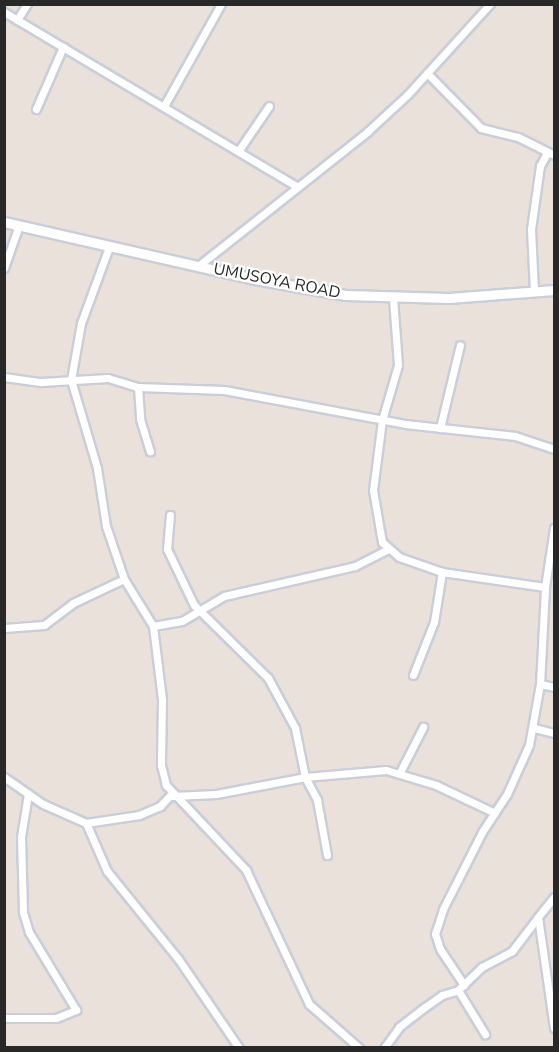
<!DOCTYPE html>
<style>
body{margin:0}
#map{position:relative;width:559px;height:1052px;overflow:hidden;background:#e9e1da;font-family:"Nunito Sans",sans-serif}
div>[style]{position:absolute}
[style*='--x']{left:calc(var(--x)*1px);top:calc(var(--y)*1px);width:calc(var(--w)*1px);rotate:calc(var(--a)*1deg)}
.roads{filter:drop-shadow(2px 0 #c9ced9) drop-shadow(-2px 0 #c9ced9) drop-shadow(0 2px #c9ced9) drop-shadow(0 -2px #c9ced9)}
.minor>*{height:7px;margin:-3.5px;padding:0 3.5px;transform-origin:3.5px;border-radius:3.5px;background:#fff}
.secondary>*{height:9px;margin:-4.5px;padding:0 4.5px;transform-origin:4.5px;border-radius:4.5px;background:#fff}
span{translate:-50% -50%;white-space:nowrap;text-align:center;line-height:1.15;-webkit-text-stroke:4.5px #fff;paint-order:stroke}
.street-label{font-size:16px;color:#282828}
.frame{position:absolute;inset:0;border:6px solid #282828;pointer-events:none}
</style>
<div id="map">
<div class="roads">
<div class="minor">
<i style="--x:4;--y:12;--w:341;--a:30.8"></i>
<i style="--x:17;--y:20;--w:19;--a:-58"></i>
<i style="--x:427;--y:73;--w:77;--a:45.5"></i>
<i style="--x:481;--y:128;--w:38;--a:14"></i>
<i style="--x:518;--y:137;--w:40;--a:26.6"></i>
<i style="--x:164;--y:106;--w:117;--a:-60.8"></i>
<i style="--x:36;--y:109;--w:68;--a:-66.5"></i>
<i style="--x:239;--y:150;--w:53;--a:-55.7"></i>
<i style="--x:109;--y:247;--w:81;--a:110.2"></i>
<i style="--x:81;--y:323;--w:58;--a:100"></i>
<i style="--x:71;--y:380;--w:92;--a:73.5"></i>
<i style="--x:97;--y:468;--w:59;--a:81.2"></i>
<i style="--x:106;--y:526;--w:56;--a:71.2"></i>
<i style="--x:124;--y:579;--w:55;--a:58.3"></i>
<i style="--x:153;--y:626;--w:74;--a:83"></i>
<i style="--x:162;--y:699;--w:66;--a:90.9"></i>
<i style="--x:161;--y:765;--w:21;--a:76"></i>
<i style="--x:166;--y:785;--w:117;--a:46.7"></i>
<i style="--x:246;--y:870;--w:148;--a:64.8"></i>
<i style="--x:309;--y:1004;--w:67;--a:41.3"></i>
<i style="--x:198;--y:266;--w:216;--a:-38.4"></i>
<i style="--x:367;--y:132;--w:56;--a:-42.8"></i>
<i style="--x:408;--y:94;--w:122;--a:-47.7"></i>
<i style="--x:4;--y:268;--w:46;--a:-70.8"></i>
<i style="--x:534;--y:291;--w:62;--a:-92.8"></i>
<i style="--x:531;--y:229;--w:64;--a:-81.9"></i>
<i style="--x:540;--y:166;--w:15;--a:-62"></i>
<i style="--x:393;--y:298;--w:67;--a:85.7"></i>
<i style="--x:398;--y:365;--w:57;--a:106.2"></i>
<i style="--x:382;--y:420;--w:71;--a:97.3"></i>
<i style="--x:373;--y:490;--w:53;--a:80.2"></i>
<i style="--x:382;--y:542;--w:23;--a:41"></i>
<i style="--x:399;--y:557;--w:46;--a:19.2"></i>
<i style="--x:442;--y:572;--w:104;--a:8.3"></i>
<i style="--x:4;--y:377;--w:37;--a:8"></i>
<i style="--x:41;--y:382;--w:67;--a:-3.4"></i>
<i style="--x:108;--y:378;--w:31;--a:17"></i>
<i style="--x:138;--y:387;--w:86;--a:2"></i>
<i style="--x:224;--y:390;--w:184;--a:10.6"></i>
<i style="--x:405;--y:424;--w:111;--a:6.2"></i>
<i style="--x:515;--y:436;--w:41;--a:18.4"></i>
<i style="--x:138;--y:387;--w:32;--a:86"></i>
<i style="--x:140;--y:419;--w:34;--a:73"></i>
<i style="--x:440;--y:428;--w:85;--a:-76.5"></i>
<i style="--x:170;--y:515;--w:34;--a:95"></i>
<i style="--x:167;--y:549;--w:62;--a:64.3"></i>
<i style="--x:194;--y:605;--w:104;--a:44.6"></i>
<i style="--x:268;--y:678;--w:57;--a:61.6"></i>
<i style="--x:295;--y:728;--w:50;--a:78.5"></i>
<i style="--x:305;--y:777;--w:26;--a:62"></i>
<i style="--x:317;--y:800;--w:56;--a:79.7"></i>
<i style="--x:153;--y:626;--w:29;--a:-10"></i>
<i style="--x:182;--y:621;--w:49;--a:-30.8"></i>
<i style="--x:224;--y:596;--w:134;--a:-12.9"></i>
<i style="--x:355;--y:566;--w:36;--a:-27"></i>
<i style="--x:4;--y:628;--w:40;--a:-4.3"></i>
<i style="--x:44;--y:625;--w:36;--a:-37"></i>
<i style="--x:73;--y:603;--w:56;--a:-25.2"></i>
<i style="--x:413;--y:675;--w:57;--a:-68.4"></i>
<i style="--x:434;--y:622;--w:51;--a:-80.9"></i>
<i style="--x:540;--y:684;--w:14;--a:12"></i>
<i style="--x:534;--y:728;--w:21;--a:14"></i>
<i style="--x:400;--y:772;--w:51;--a:-62.9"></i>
<i style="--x:4;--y:777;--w:47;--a:34.7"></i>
<i style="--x:43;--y:804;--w:47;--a:23.8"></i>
<i style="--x:86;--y:823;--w:54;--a:-8.6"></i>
<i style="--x:139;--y:815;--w:23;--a:-23"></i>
<i style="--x:160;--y:806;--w:16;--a:-47"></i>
<i style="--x:173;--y:796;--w:43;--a:-2.7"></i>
<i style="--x:216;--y:794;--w:91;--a:-10.8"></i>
<i style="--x:305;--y:777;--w:81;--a:-4.9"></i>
<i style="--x:386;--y:770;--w:52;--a:16.7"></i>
<i style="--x:436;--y:785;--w:65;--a:25.4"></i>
<i style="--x:86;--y:823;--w:52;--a:66.4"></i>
<i style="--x:107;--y:871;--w:114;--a:51"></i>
<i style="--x:179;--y:960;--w:107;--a:55.7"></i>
<i style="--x:554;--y:897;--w:26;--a:129"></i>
<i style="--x:538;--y:917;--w:112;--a:81.8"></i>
<i style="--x:464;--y:985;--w:43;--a:-123.7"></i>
<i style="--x:440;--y:949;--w:16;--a:-108"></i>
<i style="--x:435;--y:934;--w:26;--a:-72"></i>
<i style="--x:443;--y:909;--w:86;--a:-63.1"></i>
<i style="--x:482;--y:832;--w:45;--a:-56.7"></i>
<i style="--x:507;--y:794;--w:54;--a:-65.8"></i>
<i style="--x:529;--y:745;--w:62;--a:-79.8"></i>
<i style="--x:540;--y:684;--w:97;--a:-87"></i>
<i style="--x:545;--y:587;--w:60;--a:-81.3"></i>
<i style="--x:458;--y:990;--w:52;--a:58.5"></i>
<i style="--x:4;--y:1018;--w:52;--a:0"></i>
<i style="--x:56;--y:1018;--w:22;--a:-22"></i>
<i style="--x:76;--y:1010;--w:91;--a:-121.1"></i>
<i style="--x:29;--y:932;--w:21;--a:-107"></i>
<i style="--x:23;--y:912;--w:75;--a:-91.5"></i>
<i style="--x:21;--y:837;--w:44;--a:-80.8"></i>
<i style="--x:384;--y:1048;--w:26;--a:-54"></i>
<i style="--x:399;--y:1027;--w:33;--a:-38"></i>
<i style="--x:425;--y:1007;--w:21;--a:-35"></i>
<i style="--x:442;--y:995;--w:17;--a:-17"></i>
<i style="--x:458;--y:990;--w:33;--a:-44"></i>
<i style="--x:482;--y:967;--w:34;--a:-28"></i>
<i style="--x:512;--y:951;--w:43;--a:-52.6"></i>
</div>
<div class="secondary">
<i style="--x:4;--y:222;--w:262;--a:12.8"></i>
<i style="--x:260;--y:280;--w:87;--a:9.9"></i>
<i style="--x:346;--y:295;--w:103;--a:1.7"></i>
<i style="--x:449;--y:298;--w:105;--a:-4.4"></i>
</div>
</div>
<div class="street-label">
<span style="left:277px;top:281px;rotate:11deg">UMUSOYA ROAD</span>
</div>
<div class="frame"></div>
</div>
